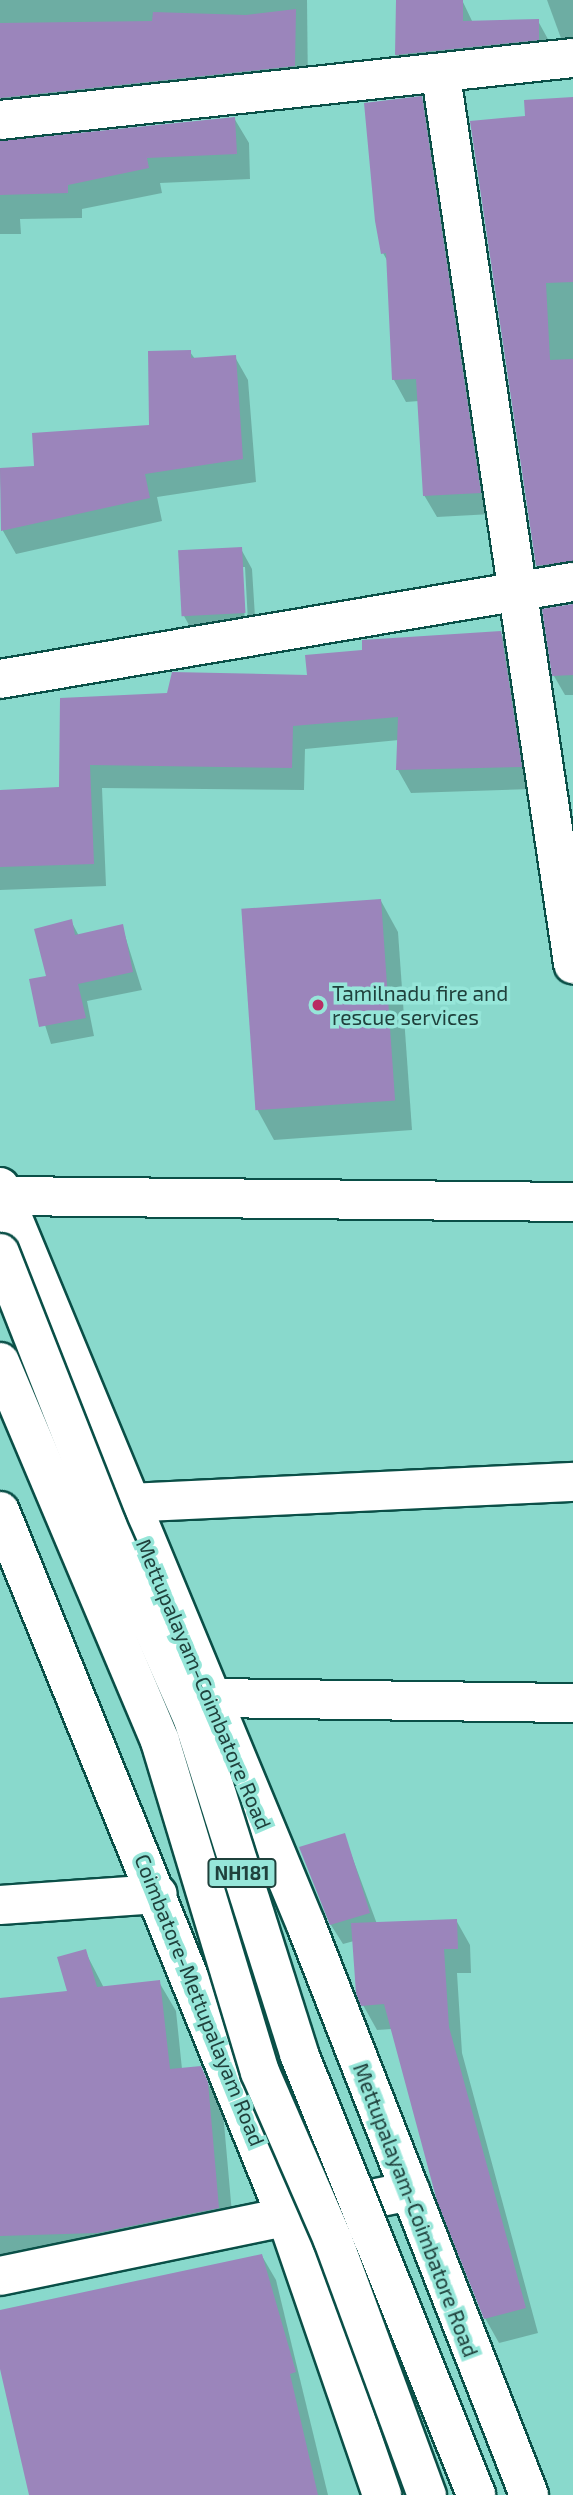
<!DOCTYPE html>
<style>
body{margin:0}
#map{position:relative;width:573px;height:2495px;overflow:hidden;background:#89d9cc;font-family:"Exo 2",sans-serif}
div>[style]{position:absolute}
[style*='--x']{left:calc(var(--x)*1px);top:calc(var(--y)*1px);width:calc(var(--w)*1px);rotate:calc(var(--a)*1deg)}
.shadow>*{inset:0;background:#0003}
.building>*{inset:0;background:#9b85bb;transform-origin:0 0}
.roads{filter:drop-shadow(2px 0 #0a4f47) drop-shadow(-2px 0 #0a4f47) drop-shadow(0 2px #0a4f47) drop-shadow(0 -2px #0a4f47)}
.street>*{height:38px;margin:-19px;padding:0 19px;transform-origin:19px;border-radius:19px;background:#fff}
.secondary>*{height:38px;margin:-19px;padding:0 19px;transform-origin:19px;border-radius:19px;background:#fff}
.bridges{filter:drop-shadow(2px 0 #0a4f47) drop-shadow(-2px 0 #0a4f47) drop-shadow(0 2px #0a4f47) drop-shadow(0 -2px #0a4f47)}
.highway-bridge>*{height:38px;margin:-19px;padding:0 19px;transform-origin:19px;border-radius:19px;background:#fff}
.dots>*{width:19px;height:19px;translate:-50% -50%;box-sizing:border-box;border:4px solid #96e6d9;border-radius:50%}
span{translate:-50% -50%;white-space:nowrap;text-align:center;line-height:1.15;-webkit-text-stroke:7px #96e6d9;paint-order:stroke}
.shield-label span{padding:2px 5px;background:#96e6d9;border:2px solid;border-radius:5px;-webkit-text-stroke-width:0}
.shield-label{font-size:19px;color:#1f413c;font-weight:700}
.poi-label{font-size:21px;color:#1f413c}
.left{translate:0 -50%;text-align:left}
.street-label{font-size:21px;color:#1f413c}
</style>
<div id="map">
<div class="shadow">
<i style="clip-path:polygon(0 0,307px 0,308px 91px,0 129px)"></i>
<i style="clip-path:polygon(397px 0,462px 0,473px 23px,538px 21px,549px 41px,549px 59px,408px 74px,396px 55px)"></i>
<i style="clip-path:polygon(547px 0,573px 0,573px 41px,562px 41px)"></i>
<i style="clip-path:polygon(421px 98px,434px 120px,492px 514px,437px 517px,424px 495px,419px 401px,406px 402px,394px 380px,389px 264px,383px 253px)"></i>
<i style="clip-path:polygon(573px 99px,573px 582px,551px 585px,537px 561px,527px 118px)"></i>
<i style="clip-path:polygon(234px 118px,249px 143px,250px 179px,160px 183px,162px 193px,82px 209px,82px 218px,20px 219px,21px 234px,0 234px,0 143px)"></i>
<i style="clip-path:polygon(190px 352px,195px 359px,235px 357px,248px 380px,256px 482px,157px 497px,162px 521px,16px 554px,3px 531px,0 470px,35px 467px,151px 426px)"></i>
<i style="clip-path:polygon(evenodd,241px 549px,252px 569px,256px 633px,195px 636px,184px 616px,241px 549px,241px 567px,245px 567px,248px 622px,245px 622px,241px 567px)"></i>
<i style="clip-path:polygon(573px 611px,573px 695px,565px 695px,554px 676px)"></i>
<i style="clip-path:polygon(500px 632px,514px 655px,533px 789px,411px 793px,398px 770px,399px 740px,305px 749px,304px 790px,102px 788px,106px 886px,0 890px,0 791px,61px 789px,168px 694px,309px 677px,363px 651px)"></i>
<i style="clip-path:polygon(381px 901px,398px 932px,412px 1130px,274px 1140px,257px 1109px)"></i>
<i style="clip-path:polygon(71px 921px,79px 936px,122px 926px,142px 990px,87px 1001px,94px 1036px,51px 1044px,31px 981px,48px 977px)"></i>
<i style="clip-path:polygon(344px 1835px,377px 1924px,456px 1920px,470px 1945px,471px 1973px,457px 1973px,462px 2053px,538px 2333px,499px 2343px,485px 2318px,392px 2029px,377px 2030px,363px 2005px,354px 1941px,343px 1944px,331px 1925px,301px 1848px)"></i>
<i style="clip-path:polygon(85px 1951px,104px 1988px,159px 1982px,176px 2011px,182px 2069px,200px 2068px,223px 2112px,234px 2236px,0 2264px,0 2000px,69px 1992px)"></i>
<i style="clip-path:polygon(262px 2256px,276px 2280px,328px 2495px,37px 2495px,0 2353px,0 2312px)"></i>
</div>
<div class="building">
<i style="clip-path:polygon(396px 0,463px 0,463px 21px,539px 19px,539px 40px,395px 55px)"></i>
<i style="clip-path:polygon(296px 9px,295px 66px,0 98px,0 23px,152px 21px,153px 12px,246px 15px)"></i>
<i style="clip-path:polygon(422px 96px,481px 493px,423px 496px,416px 379px,392px 380px,386px 253px,381px 254px,375px 221px,364px 103px)"></i>
<i style="clip-path:polygon(573px 97px,573px 282px,546px 283px,550px 360px,573px 359px,573px 561px,536px 566px,470px 121px,525px 116px,524px 100px)"></i>
<i style="clip-path:polygon(235px 117px,237px 154px,147px 158px,149px 168px,68px 185px,68px 193px,0 195px,0 141px)"></i>
<i style="clip-path:polygon(191px 350px,191px 358px,236px 355px,243px 459px,145px 474px,150px 498px,1px 531px,0 468px,34px 466px,32px 433px,149px 425px,148px 351px)"></i>
<i style="left:242px;top:547px;width:66px;height:64px;rotate:87deg"></i>
<i style="clip-path:polygon(573px 604px,573px 675px,552px 676px,542px 609px)"></i>
<i style="clip-path:polygon(501px 631px,522px 767px,396px 770px,398px 717px,293px 726px,292px 768px,90px 765px,94px 864px,0 867px,0 790px,59px 787px,60px 698px,167px 693px,172px 672px,307px 675px,305px 655px,362px 650px,362px 640px)"></i>
<i style="left:381px;top:899px;width:202px;height:140px;rotate:86deg"></i>
<i style="clip-path:polygon(72px 919px,75px 935px,123px 924px,133px 972px,78px 984px,86px 1018px,39px 1027px,29px 979px,46px 976px,34px 929px)"></i>
<i style="clip-path:polygon(345px 1833px,370px 1913px,330px 1925px,299px 1847px)"></i>
<i style="clip-path:polygon(457px 1919px,458px 1949px,444px 1949px,449px 2027px,526px 2308px,484px 2319px,437px 2201px,384px 2004px,361px 2006px,356px 1993px,351px 1923px)"></i>
<i style="clip-path:polygon(86px 1949px,97px 1987px,160px 1980px,170px 2069px,201px 2066px,208px 2082px,219px 2208px,97px 2233px,0 2236px,0 1998px,67px 1991px,57px 1957px)"></i>
<i style="clip-path:polygon(262px 2254px,296px 2372px,290px 2374px,318px 2495px,29px 2495px,0 2369px,0 2310px)"></i>
</div>
<div class="roads">
<div class="street">
<i style="--x:441;--y:76;--w:898;--a:81.54"></i>
<i style="--x:0;--y:120;--w:576;--a:-6.18"></i>
<i style="--x:0;--y:679;--w:581;--a:-9.61"></i>
<i style="--x:4;--y:1196;--w:569;--a:0.6"></i>
<i style="--x:127;--y:1503;--w:446;--a:-2.7"></i>
<i style="--x:212;--y:1698;--w:361;--a:0.8"></i>
<i style="--x:0;--y:1905;--w:158;--a:-4"></i>
<i style="--x:0;--y:2276;--w:419;--a:-11.7"></i>
</div>
<div class="secondary">
<i style="--x:0;--y:1187;--w:799;--a:67.48"></i>
<i style="--x:306;--y:1925;--w:612;--a:68.63"></i>
<i style="--x:0;--y:1511;--w:764;--a:67.93"></i>
<i style="--x:287;--y:2219;--w:292;--a:71"></i>
</div>
</div>
<div class="bridges">
<div class="highway-bridge">
<i style="--x:0;--y:1253;--w:292;--a:68.5"></i>
<i style="--x:107;--y:1525;--w:212;--a:66.1"></i>
<i style="--x:193;--y:1719;--w:351;--a:72.4"></i>
<i style="--x:299;--y:2054;--w:475;--a:68.1"></i>
<i style="--x:0;--y:1362;--w:411;--a:67.1"></i>
<i style="--x:160;--y:1741;--w:346;--a:73.2"></i>
<i style="--x:260;--y:2072;--w:183;--a:66.5"></i>
<i style="--x:333;--y:2240;--w:272;--a:69.8"></i>
</div>
</div>
<div class="dots">
<i style="left:318px;top:1005px;background:#b92c62"></i>
</div>
<div class="shield-label">
<span style="left:242px;top:1873px">NH181</span>
</div>
<div class="poi-label">
<span class="left" style="left:332px;top:1005px">Tamilnadu fire and<br>rescue services</span>
</div>
<div class="street-label">
<span style="left:204px;top:1684px;rotate:67deg">Mettupalayam-Coimbatore Road</span>
<span style="left:200px;top:2000px;rotate:68deg">Coimbatore-Mettupalayam Road</span>
<span style="left:416px;top:2210px;rotate:69deg">Mettupalayam-Coimbatore Road</span>
</div>
</div>
